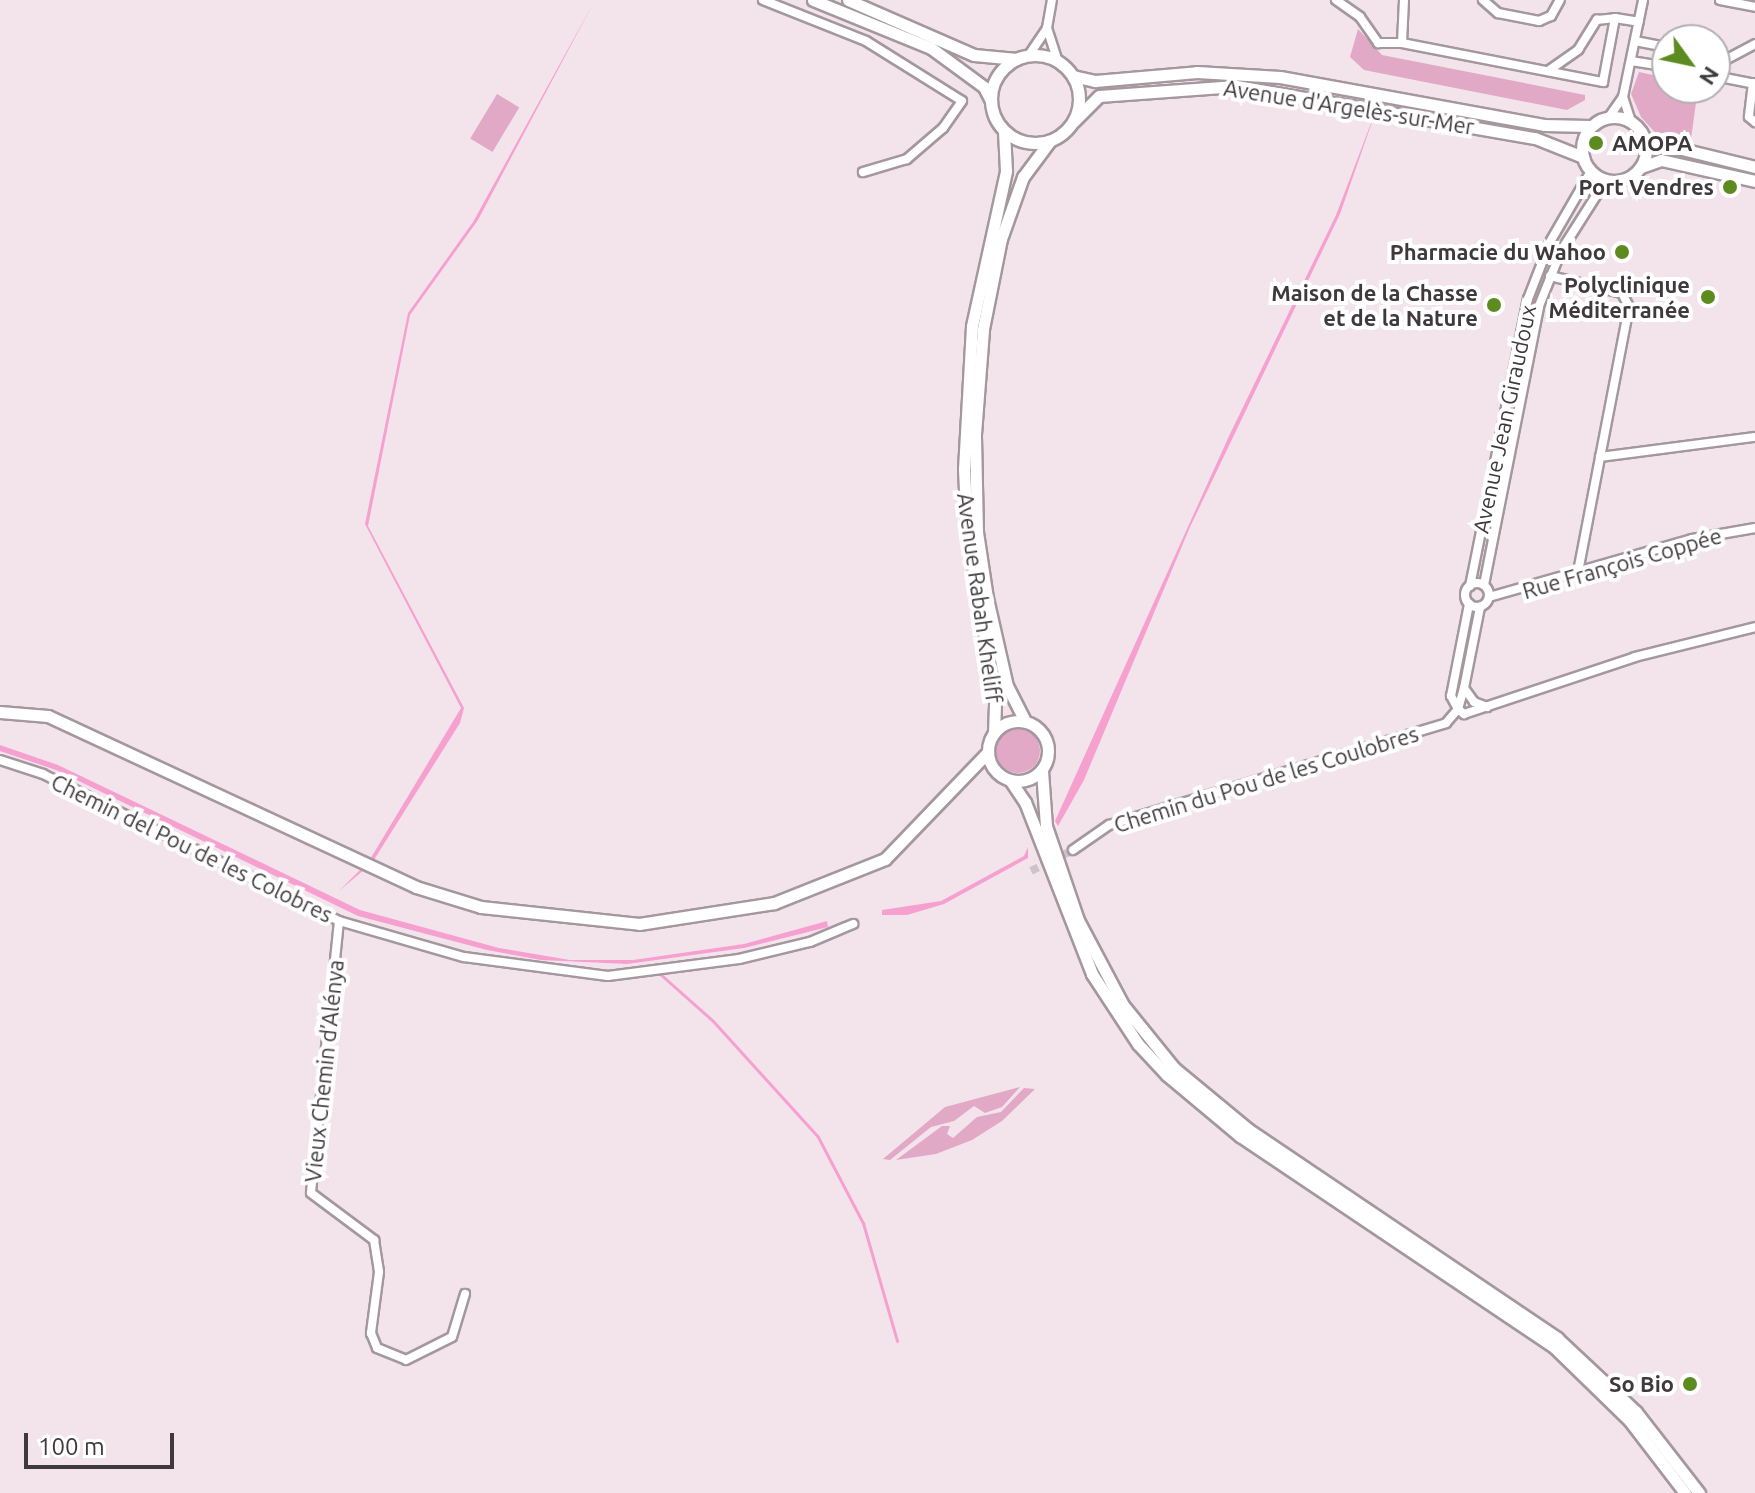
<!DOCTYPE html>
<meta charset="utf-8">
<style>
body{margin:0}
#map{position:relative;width:1755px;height:1493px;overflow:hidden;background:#f3e4ec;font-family:Ubuntu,sans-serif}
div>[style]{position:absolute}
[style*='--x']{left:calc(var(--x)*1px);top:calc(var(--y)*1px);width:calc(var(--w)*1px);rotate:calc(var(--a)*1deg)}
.green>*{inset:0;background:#e1a9c6;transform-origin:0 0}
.round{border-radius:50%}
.water>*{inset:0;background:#f6a0d0}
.stream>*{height:3px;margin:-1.5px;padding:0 1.5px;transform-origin:1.5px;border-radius:1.5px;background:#f6a0d0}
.minor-tunnel>*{height:8px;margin-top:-4px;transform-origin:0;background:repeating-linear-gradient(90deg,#cfc2c9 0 8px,transparent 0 12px)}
.roads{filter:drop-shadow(2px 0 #a4979e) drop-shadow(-2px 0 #a4979e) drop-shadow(0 2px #a4979e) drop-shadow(0 -2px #a4979e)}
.minor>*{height:8px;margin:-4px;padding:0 4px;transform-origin:4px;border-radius:4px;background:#fff}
.minor>.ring{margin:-4px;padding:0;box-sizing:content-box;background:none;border:8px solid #fff;border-radius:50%}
.secondary>*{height:11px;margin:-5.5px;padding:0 5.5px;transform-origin:5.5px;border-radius:5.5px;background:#fff}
.secondary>.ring{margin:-5.5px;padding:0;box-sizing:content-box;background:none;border:11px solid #fff;border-radius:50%}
.dots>*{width:22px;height:22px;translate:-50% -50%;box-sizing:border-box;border:4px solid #fff;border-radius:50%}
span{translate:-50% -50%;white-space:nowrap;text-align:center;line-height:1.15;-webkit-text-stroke:8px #fff;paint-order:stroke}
.street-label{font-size:22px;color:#3f393c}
.poi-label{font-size:22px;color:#3f393c;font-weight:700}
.left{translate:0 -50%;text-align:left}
.right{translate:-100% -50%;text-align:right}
.north{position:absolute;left:1651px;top:24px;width:80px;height:80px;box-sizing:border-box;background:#fff;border:2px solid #b2b0b1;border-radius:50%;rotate:123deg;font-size:22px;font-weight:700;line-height:32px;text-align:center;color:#3f393c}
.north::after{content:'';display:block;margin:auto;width:28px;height:36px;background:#5c8b1f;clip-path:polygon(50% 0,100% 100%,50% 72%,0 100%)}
.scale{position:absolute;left:24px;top:1433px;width:150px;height:36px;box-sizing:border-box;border:4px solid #3f393c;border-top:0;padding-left:10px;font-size:24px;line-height:28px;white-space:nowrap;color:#3f393c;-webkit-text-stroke:6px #fff;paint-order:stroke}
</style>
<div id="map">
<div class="green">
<i style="clip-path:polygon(1358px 29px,1382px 55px,1585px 95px,1585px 100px,1567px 110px,1364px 70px,1350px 57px)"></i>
<i style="clip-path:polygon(1639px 72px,1667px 78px,1667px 88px,1698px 88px,1691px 139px,1659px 137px,1641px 117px,1631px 94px)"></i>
<i style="left:497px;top:94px;width:26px;height:52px;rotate:31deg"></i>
<i class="round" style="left:996px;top:729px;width:44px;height:44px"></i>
<i style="clip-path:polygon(1020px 1087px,1002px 1107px,985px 1113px,974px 1106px,954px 1121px,931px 1127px,890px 1160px,883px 1159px,945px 1107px)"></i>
<i style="clip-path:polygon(1024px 1088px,1035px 1089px,1002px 1121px,972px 1140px,936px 1154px,896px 1160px,942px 1126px,950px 1126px,947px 1134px,953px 1138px,977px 1117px,1001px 1112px)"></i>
</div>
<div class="water">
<i style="clip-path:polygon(595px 0,478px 220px,410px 315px,368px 526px,464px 708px,460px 723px,372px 863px,339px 891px,369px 861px,461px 708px,365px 524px,408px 313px,473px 222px)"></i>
<i style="clip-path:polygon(1378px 105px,1340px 214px,1190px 527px,1084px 780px,1058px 826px,1055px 821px,1229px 436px,1336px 215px)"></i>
<i style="clip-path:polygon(0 745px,58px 765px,360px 910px,499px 948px,570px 960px,633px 960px,744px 944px,827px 921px,828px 927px,744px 948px,627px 964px,541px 960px,487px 950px,358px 916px,56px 770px,0 751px)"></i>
<i style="clip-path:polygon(1028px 847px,1028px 858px,944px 904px,907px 915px,882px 915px,882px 910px,941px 901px,1024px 856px)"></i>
</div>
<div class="stream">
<i style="--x:659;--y:973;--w:72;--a:41.6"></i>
<i style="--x:713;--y:1021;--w:156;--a:47.8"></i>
<i style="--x:818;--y:1137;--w:97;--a:62.4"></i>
<i style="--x:863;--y:1223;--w:123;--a:73.9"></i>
</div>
<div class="minor-tunnel">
<i style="--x:1031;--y:871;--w:47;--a:-26.6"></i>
</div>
<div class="roads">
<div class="minor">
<i style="--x:763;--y:0;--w:111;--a:21.7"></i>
<i style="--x:866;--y:41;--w:113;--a:32"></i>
<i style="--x:962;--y:101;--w:33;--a:125"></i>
<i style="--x:943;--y:128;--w:48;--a:139.3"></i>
<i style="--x:907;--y:159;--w:46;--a:163.5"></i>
<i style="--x:1336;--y:0;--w:29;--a:35"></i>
<i style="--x:1360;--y:17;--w:32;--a:55"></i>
<i style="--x:1378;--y:43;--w:24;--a:0"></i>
<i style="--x:1404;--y:0;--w:43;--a:92.7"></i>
<i style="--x:1402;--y:43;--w:205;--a:11"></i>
<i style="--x:1603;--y:82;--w:65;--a:-79.4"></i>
<i style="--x:1615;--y:18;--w:24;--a:9"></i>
<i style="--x:1483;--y:0;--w:20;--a:41"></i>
<i style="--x:1498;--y:13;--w:42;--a:11"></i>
<i style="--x:1539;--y:21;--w:13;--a:-23"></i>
<i style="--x:1551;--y:16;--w:18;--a:-61"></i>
<i style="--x:1720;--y:0;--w:36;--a:11"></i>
<i style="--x:1047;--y:28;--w:28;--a:-80"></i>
<i style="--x:1635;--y:41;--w:33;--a:11"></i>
<i style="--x:1029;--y:55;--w:32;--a:-56"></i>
<i style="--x:1047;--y:28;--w:35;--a:72"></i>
<i style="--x:1715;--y:56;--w:12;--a:14"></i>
<i style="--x:1727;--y:59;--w:32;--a:-28"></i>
<i style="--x:1631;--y:61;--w:36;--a:9"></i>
<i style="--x:1548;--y:71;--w:37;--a:-35"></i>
<i style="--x:1578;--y:50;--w:36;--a:-58"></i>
<i style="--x:1597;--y:20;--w:18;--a:-6"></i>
<i style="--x:1715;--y:76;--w:41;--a:11.3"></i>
<i style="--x:1753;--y:83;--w:34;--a:97"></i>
<i style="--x:1749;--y:117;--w:8;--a:40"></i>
<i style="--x:1623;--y:97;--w:25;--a:72"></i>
<i style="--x:1609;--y:117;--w:24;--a:-55"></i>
<i style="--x:1623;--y:97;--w:99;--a:-78.3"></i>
<i style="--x:1550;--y:276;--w:74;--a:13.3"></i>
<i style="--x:1622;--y:293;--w:16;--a:63"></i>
<i style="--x:1629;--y:307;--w:270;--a:100.9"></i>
<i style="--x:1600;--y:457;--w:156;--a:-7.4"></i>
<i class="ring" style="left:1465px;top:583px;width:16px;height:16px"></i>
<i style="--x:1484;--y:585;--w:284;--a:-78.8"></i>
<i style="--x:1539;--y:306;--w:59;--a:-68.2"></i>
<i style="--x:1561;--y:251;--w:84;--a:-57.6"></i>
<i style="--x:1470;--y:586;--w:293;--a:-78.6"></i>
<i style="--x:1528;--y:299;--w:61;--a:-68.9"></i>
<i style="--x:1550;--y:242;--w:82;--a:-60"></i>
<i style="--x:1489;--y:597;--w:211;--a:-15.9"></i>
<i style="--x:1692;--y:539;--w:64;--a:-9.9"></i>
<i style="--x:1464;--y:688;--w:17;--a:54"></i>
<i style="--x:1474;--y:702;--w:14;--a:21"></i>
<i style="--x:1458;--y:709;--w:8;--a:40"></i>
<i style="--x:1464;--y:714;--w:180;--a:-18.4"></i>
<i style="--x:1635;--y:657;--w:124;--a:-14"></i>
<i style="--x:1458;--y:709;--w:15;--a:-118"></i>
<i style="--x:1451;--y:696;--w:94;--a:-78.9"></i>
<i style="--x:0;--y:760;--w:45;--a:18"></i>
<i style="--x:43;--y:774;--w:330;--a:26.4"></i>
<i style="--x:339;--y:921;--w:130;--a:16.1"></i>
<i style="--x:464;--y:957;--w:145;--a:7.5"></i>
<i style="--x:608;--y:976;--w:132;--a:-7.4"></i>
<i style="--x:739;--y:959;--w:73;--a:-13.5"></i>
<i style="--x:810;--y:942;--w:47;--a:-22.7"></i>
<i style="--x:1073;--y:850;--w:44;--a:-34.8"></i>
<i style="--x:1109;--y:825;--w:352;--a:-16.8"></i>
<i style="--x:1446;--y:723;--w:18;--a:-49"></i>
<i style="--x:1458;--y:709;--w:22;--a:-74"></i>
<i style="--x:1464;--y:688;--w:83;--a:-78.8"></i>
<i style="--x:339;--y:921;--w:273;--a:95.9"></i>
<i style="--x:311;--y:1193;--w:79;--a:36.7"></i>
<i style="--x:374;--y:1240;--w:32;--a:81"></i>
<i style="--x:379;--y:1272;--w:62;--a:97.5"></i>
<i style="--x:371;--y:1333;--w:16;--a:68"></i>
<i style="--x:377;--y:1348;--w:31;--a:22"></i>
<i style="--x:406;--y:1360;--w:51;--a:-26.6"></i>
<i style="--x:452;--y:1337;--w:45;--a:-73.2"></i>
</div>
<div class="secondary">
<i style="--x:813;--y:0;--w:127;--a:22.1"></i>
<i style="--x:931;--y:48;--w:66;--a:36.3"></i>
<i style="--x:984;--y:87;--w:16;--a:63"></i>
<i style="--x:848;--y:0;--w:137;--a:23.6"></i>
<i style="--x:974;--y:55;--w:43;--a:5.3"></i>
<i class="ring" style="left:991px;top:55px;width:77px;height:77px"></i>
<i style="--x:1073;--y:76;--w:23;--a:13"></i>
<i style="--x:1095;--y:81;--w:102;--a:-5"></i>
<i style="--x:1197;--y:72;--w:83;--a:3.4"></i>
<i style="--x:1280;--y:77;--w:268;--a:10.3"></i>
<i style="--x:1544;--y:125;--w:47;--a:1.2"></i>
<i class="ring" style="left:1582px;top:117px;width:53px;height:53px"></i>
<i style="--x:1074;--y:121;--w:35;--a:-45"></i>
<i style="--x:1099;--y:96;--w:137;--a:-4.2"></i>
<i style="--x:1236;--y:86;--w:303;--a:9.9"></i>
<i style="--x:1535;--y:138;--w:52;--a:21.6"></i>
<i style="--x:1645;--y:140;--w:113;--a:13.8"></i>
<i style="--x:1641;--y:167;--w:21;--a:-19"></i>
<i style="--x:1661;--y:160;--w:96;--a:12.6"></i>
<i style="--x:0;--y:712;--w:48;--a:4.8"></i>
<i style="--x:48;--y:716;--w:406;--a:24.9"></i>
<i style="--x:416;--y:887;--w:68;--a:17.1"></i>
<i style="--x:481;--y:907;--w:159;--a:6.1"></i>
<i style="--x:639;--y:924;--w:137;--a:-8.8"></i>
<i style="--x:774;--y:903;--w:119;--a:-21.6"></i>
<i style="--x:885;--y:859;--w:149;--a:-46.1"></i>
<i class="ring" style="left:988px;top:721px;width:49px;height:49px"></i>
<i style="--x:1025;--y:721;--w:39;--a:-117"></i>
<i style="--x:1007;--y:686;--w:90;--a:-102.8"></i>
<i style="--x:987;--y:598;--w:67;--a:-98.6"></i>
<i style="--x:977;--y:532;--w:98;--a:-91.2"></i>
<i style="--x:975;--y:434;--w:105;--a:-85.6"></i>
<i style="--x:983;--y:329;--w:92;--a:-78.7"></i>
<i style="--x:1001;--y:239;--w:66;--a:-70.5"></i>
<i style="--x:1023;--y:177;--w:44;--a:-53.4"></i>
<i style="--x:994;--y:733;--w:38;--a:-88"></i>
<i style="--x:995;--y:695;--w:166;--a:-99.7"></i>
<i style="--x:967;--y:531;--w:62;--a:-92.8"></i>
<i style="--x:964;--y:469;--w:143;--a:-86.8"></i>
<i style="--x:972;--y:326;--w:159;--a:-77.6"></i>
<i style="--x:1006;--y:171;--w:40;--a:-92.9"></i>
<i style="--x:1042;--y:771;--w:55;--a:85.8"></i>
<i style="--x:1046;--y:826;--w:99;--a:71.2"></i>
<i style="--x:1078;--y:920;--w:96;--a:62.1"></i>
<i style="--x:1123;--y:1005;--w:81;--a:51"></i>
<i style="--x:1174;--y:1068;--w:97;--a:39.6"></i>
<i style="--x:1249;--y:1130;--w:372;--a:34"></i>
<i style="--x:1557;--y:1338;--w:108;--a:43.1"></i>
<i style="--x:1636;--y:1412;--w:103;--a:52.1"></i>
<i style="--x:1010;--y:780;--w:27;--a:56"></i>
<i style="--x:1025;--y:802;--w:185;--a:68.7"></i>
<i style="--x:1092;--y:974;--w:84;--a:56.7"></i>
<i style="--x:1138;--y:1044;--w:42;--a:46.9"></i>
<i style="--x:1167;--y:1075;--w:95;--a:39.9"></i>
<i style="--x:1240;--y:1136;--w:378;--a:33.9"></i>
<i style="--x:1554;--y:1347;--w:105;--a:44.2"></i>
<i style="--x:1629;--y:1420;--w:92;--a:52.5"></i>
</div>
</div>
<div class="dots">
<i style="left:1596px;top:143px;background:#5c8b1f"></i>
<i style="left:1730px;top:187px;background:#5c8b1f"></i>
<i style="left:1622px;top:252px;background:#5c8b1f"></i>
<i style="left:1708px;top:297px;background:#5c8b1f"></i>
<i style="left:1494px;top:305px;background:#5c8b1f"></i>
<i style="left:1690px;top:1384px;background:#5c8b1f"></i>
</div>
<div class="street-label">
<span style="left:1349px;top:107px;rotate:9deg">Avenue d'Argelès-sur-Mer</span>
<span style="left:1504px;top:419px;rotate:-78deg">Avenue Jean Giraudoux</span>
<span style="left:1622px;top:563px;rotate:-16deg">Rue François Coppée</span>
<span style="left:980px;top:598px;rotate:82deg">Avenue Rabah Kheliff</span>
<span style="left:1266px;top:779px;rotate:-17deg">Chemin du Pou de les Coulobres</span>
<span style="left:192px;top:848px;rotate:26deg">Chemin del Pou de les Colobres</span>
<span style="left:324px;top:1071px;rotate:-84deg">Vieux Chemin d’Alénya</span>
</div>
<div class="poi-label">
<span class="left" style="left:1612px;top:143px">AMOPA</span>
<span class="right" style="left:1714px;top:187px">Port Vendres</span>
<span class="right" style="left:1606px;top:252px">Pharmacie du Wahoo</span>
<span class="right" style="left:1690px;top:297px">Polyclinique<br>Méditerranée</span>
<span class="right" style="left:1478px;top:305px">Maison de la Chasse<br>et de la Nature</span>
<span class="right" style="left:1674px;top:1384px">So Bio</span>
</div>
<div class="north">N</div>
<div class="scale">100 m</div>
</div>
